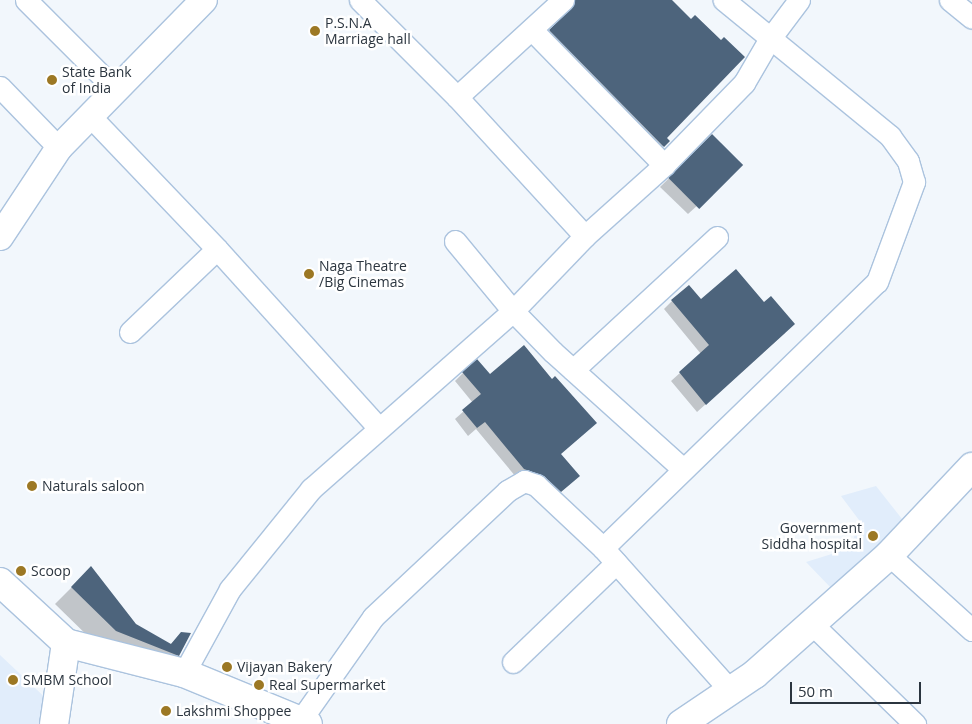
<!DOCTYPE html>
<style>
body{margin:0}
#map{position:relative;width:972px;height:724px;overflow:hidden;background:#f2f7fc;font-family:"Open Sans",sans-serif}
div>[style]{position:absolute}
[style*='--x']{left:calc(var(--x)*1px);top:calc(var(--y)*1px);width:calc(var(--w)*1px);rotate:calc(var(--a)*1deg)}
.built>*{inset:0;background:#e1edfb}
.shadow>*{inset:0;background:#0003}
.building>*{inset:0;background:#4d647c;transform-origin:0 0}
.roads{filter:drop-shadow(1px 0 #abc3de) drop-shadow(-1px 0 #abc3de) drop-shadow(0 1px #abc3de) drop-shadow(0 -1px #abc3de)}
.minor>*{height:21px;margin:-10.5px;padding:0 10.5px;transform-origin:10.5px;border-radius:10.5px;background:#fff}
.tertiary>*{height:26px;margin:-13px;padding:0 13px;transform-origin:13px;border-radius:13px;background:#fff}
.secondary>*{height:28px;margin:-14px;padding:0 14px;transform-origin:14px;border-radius:14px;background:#fff}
.primary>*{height:28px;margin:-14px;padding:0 14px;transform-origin:14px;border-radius:14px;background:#fff}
.dots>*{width:14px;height:14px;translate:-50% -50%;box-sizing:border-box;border:2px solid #fff;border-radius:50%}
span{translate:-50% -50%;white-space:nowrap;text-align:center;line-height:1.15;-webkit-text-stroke:5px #fff;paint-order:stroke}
.poi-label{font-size:14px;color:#2b353f}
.left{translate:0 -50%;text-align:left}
.right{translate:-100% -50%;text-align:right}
.scale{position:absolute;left:790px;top:682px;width:131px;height:22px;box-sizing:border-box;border:2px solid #2b353f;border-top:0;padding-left:6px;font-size:15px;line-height:18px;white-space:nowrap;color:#2b353f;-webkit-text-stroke:4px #fff;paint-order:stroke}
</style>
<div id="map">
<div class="built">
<i style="clip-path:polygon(876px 486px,906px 524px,832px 589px,806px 562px,851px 548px,859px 520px,841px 496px)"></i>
<i style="clip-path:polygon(0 655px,53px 705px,42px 724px,0 724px)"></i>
</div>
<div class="shadow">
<i style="clip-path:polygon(575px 0,672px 0,666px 138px,668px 141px,653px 156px,540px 40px,563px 19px,566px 9px)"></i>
<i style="clip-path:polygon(712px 136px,733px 173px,688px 214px,660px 187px)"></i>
<i style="clip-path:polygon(672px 301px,701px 301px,785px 333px,697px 412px,671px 381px,701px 354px,664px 309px)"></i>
<i style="clip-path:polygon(463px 373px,560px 454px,570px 484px,552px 499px,516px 477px,476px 429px,468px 436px,455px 419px,473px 403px,455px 381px)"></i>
<i style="clip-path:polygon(91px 568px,135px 625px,170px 645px,181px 633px,178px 655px,161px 671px,99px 647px,55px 604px)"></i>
</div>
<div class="building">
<i style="clip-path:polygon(575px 0,672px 0,691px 19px,695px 15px,721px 40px,724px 37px,745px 57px,667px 138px,670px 141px,664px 147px,549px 30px,571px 9px)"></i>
<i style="left:712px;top:134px;width:44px;height:62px;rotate:45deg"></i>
<i style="clip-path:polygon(736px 269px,764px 302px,771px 296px,795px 324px,706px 405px,679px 372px,709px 345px,671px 300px,689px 285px,701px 299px)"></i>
<i style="clip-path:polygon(524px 345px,552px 379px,555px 376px,597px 423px,561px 454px,580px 476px,561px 492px,544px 476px,524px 469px,485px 422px,477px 428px,462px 410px,481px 394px,462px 372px,477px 359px,490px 374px)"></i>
<i style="clip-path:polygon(91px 566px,136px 624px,171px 644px,181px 632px,191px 633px,179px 656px,116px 631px,71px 587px)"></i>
</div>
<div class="roads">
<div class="minor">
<i style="--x:26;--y:0;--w:127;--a:45"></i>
<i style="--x:360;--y:0;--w:137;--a:45"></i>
<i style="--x:457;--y:97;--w:189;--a:47.4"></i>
<i style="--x:950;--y:0;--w:28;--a:39"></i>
<i style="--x:532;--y:30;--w:189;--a:45.6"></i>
<i style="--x:0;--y:87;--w:85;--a:46"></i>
<i style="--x:457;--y:97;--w:144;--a:-42.5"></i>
<i style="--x:89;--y:115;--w:185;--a:46.3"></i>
<i style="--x:217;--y:249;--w:241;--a:47.9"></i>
<i style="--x:455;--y:241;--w:91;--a:50.4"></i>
<i style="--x:513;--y:311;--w:57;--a:45.7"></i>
<i style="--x:553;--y:352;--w:175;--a:42"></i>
<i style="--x:130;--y:332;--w:120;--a:-43.7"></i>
<i style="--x:573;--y:370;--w:196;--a:-42.7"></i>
<i style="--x:603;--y:548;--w:382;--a:-44.2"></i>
<i style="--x:877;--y:282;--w:107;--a:-69.7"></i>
<i style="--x:914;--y:182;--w:22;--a:-106"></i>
<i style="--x:908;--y:161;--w:31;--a:-126"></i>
<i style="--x:890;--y:136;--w:215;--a:-140.7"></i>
<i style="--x:889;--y:555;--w:112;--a:42.1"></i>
<i style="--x:812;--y:624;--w:144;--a:44.2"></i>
<i style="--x:513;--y:662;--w:143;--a:-43.9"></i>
<i style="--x:184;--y:673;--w:96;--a:-61.3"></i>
<i style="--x:230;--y:589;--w:129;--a:-51"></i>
<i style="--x:311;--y:489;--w:269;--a:-41.4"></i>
<i style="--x:513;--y:311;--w:104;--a:-46.2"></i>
<i style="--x:585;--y:236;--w:106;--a:-41.9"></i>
<i style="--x:664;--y:165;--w:115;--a:-45.7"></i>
<i style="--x:744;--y:83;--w:50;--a:-59.8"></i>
<i style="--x:769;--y:40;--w:50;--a:-53.1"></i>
<i style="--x:300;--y:721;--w:127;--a:-54.9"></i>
<i style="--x:373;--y:617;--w:184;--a:-43.2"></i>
<i style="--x:507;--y:491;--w:20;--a:-30"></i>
<i style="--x:524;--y:481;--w:13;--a:18"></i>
<i style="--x:536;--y:485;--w:92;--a:43.2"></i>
<i style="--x:603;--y:548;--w:192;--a:48.2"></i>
</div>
<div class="tertiary">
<i style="--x:0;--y:237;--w:107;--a:-56.5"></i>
<i style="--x:59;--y:148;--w:207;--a:-45.6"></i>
</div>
<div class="secondary">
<i style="--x:66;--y:643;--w:122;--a:14.3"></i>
<i style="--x:184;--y:673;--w:134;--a:22.4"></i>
<i style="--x:681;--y:724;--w:89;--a:-34"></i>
<i style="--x:755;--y:674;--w:179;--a:-41.6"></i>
<i style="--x:889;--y:555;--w:121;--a:-46.7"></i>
</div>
<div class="primary">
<i style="--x:0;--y:582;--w:90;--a:42.7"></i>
<i style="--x:66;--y:643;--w:82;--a:98.4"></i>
</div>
</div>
<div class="dots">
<i style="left:315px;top:31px;background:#9c7824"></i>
<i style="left:52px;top:80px;background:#9c7824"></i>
<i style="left:309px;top:274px;background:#9c7824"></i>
<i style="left:32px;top:486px;background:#9c7824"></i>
<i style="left:873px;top:536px;background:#9c7824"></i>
<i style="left:21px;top:571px;background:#9c7824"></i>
<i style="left:227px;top:667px;background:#9c7824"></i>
<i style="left:13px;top:680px;background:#9c7824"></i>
<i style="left:259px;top:685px;background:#9c7824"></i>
<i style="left:166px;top:711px;background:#9c7824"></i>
</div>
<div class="poi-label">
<span class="left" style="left:325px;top:31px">P.S.N.A<br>Marriage hall</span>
<span class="left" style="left:62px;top:80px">State Bank<br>of India</span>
<span class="left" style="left:319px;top:274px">Naga Theatre<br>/Big Cinemas</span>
<span class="left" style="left:42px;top:486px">Naturals saloon</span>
<span class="right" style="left:862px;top:536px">Government<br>Siddha hospital</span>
<span class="left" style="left:31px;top:571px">Scoop</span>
<span class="left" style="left:237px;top:667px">Vijayan Bakery</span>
<span class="left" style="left:23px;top:680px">SMBM School</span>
<span class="left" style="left:269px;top:685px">Real Supermarket</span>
<span class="left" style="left:176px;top:711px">Lakshmi Shoppee</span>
</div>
<div class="scale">50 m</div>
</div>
